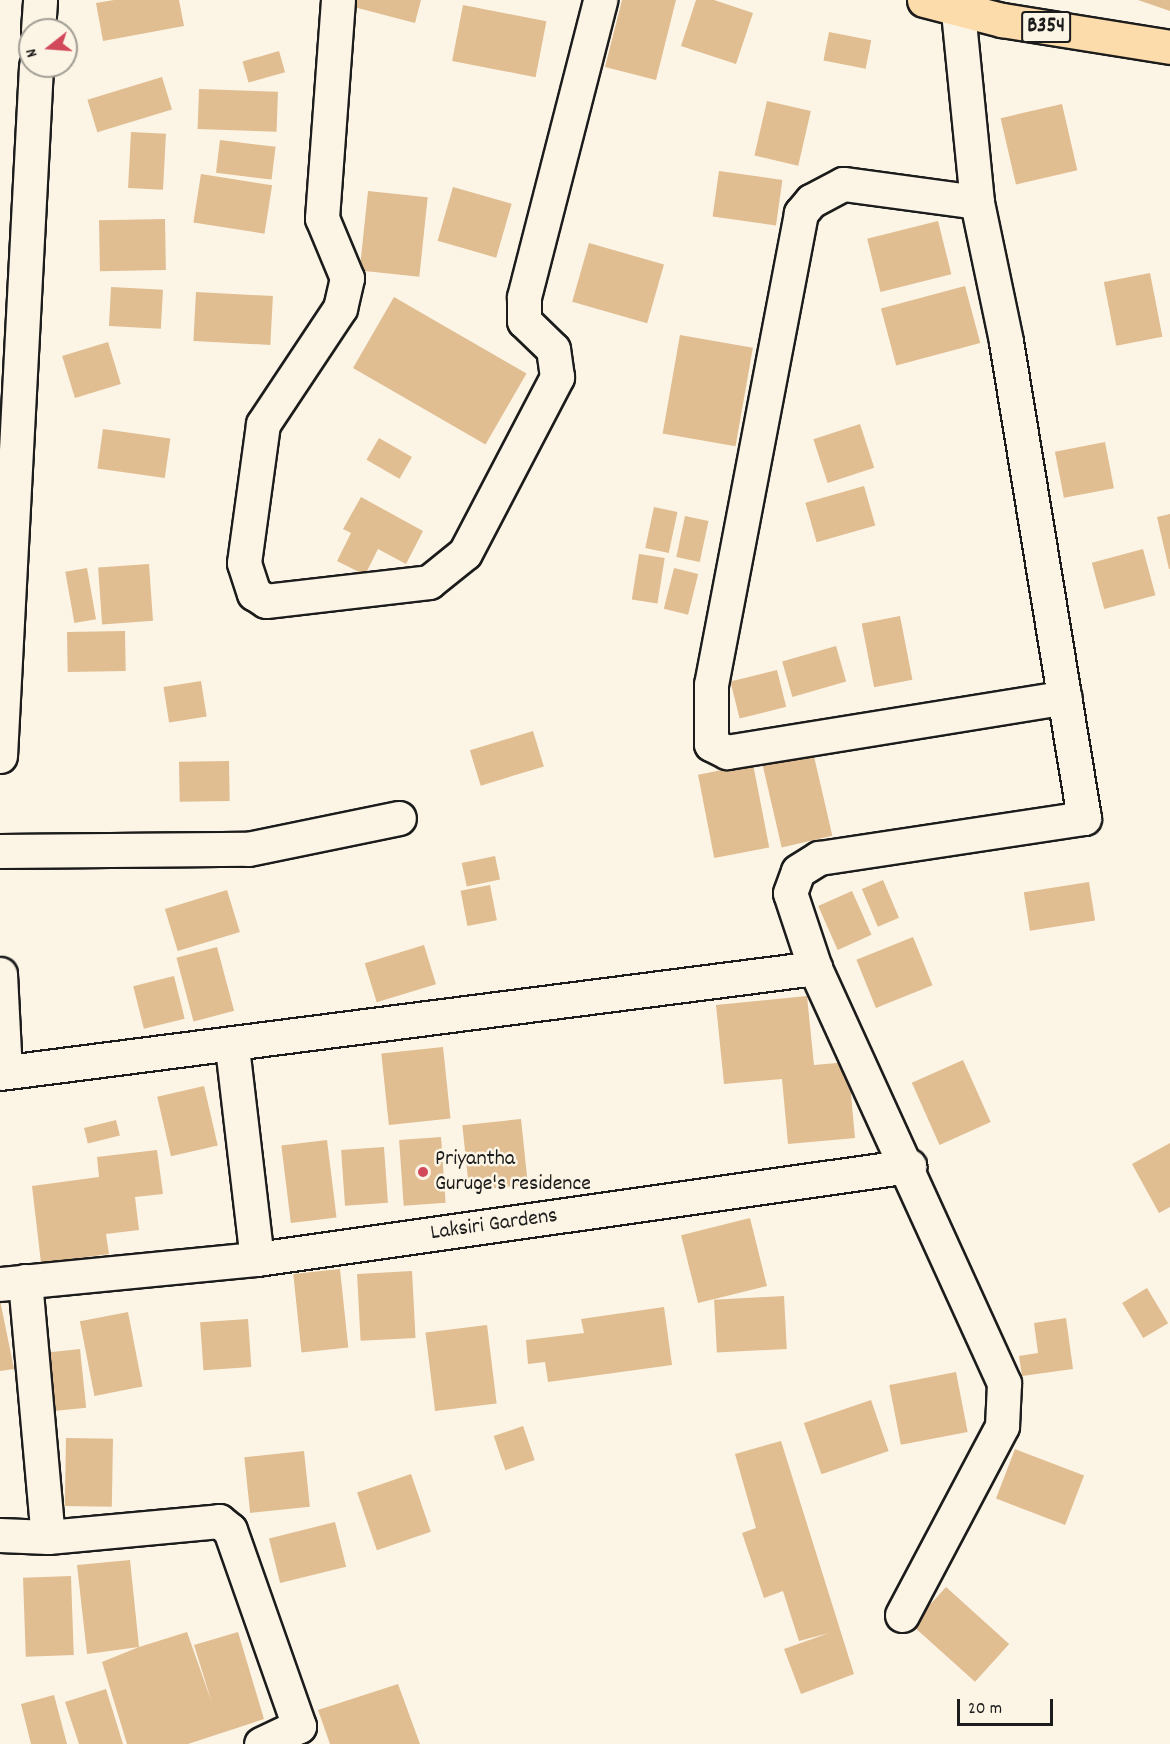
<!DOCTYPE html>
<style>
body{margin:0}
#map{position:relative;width:1170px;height:1744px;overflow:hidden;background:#fcf5e5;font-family:Dekko,sans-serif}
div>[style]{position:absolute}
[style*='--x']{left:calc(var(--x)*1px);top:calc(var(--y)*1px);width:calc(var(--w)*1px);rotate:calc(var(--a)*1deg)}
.building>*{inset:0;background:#e1bd92;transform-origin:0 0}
.roads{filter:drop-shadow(2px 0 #1c1c1c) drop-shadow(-2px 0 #1c1c1c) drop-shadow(0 2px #1c1c1c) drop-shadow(0 -2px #1c1c1c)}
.minor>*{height:33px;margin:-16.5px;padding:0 16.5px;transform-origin:16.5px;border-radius:16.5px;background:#fcf5e5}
.major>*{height:33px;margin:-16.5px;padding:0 16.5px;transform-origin:16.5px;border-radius:16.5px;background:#fddcac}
.dots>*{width:16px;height:16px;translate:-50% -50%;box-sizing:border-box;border:3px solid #fcf5e5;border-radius:50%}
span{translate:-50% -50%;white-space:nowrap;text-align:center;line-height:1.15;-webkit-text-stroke:5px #fcf5e5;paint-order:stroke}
.shield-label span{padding:2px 4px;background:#fcf5e5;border:2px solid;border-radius:4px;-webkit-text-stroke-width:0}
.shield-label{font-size:21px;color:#1c1c1c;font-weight:700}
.poi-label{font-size:22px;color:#1c1c1c}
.left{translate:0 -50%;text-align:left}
.street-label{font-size:22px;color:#1c1c1c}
.north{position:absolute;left:18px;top:18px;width:60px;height:60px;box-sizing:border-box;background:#fcf5e5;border:2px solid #a29e95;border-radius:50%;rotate:253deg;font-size:16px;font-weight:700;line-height:24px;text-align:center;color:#1c1c1c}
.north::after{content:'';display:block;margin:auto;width:21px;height:27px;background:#d1495b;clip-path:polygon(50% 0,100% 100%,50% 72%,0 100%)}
.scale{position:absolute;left:957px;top:1699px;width:96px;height:27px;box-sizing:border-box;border:3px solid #1c1c1c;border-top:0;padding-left:8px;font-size:18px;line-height:21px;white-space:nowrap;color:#1c1c1c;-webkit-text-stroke:4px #fcf5e5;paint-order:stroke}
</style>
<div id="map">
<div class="building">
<i style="clip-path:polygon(114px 0,179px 0,184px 26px,103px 41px,96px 3px)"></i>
<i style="clip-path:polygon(352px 0,421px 0,415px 23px,350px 6px)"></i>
<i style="clip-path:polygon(622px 0,676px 0,656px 80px,605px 67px)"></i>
<i style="clip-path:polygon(696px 0,714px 0,753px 13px,736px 64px,681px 46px)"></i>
<i style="clip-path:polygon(1138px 0,1170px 0,1170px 11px)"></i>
<i style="left:463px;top:5px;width:85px;height:57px;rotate:11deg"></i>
<i style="left:829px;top:32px;width:43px;height:29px;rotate:11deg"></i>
<i style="left:279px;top:51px;width:22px;height:38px;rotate:74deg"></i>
<i style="left:162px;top:77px;width:34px;height:78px;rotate:73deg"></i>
<i style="left:199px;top:89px;width:79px;height:40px;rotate:2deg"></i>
<i style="left:767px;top:101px;width:45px;height:56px;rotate:13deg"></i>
<i style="left:1062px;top:104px;width:68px;height:63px;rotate:77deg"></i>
<i style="left:131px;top:132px;width:35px;height:56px;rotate:3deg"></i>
<i style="left:220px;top:140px;width:56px;height:33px;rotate:7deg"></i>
<i style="left:719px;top:171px;width:64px;height:46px;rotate:8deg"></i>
<i style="left:201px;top:174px;width:72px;height:49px;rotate:9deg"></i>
<i style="left:453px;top:187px;width:61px;height:56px;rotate:16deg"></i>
<i style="left:368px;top:191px;width:60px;height:80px;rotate:6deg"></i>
<i style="left:165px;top:219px;width:51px;height:66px;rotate:89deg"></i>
<i style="left:938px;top:221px;width:55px;height:73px;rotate:76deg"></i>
<i style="left:589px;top:243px;width:78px;height:61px;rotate:16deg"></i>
<i style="left:1150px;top:273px;width:65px;height:47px;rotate:79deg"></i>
<i style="left:965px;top:286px;width:59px;height:87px;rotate:75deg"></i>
<i style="left:111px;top:287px;width:52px;height:39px;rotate:3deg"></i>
<i style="left:196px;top:292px;width:77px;height:49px;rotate:3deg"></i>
<i style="left:394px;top:297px;width:153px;height:82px;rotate:30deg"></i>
<i style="left:680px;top:335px;width:74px;height:100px;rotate:10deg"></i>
<i style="left:108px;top:342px;width:44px;height:48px;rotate:73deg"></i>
<i style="left:860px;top:424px;width:46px;height:49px;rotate:72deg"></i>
<i style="left:103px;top:429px;width:68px;height:40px;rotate:8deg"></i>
<i style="left:379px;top:438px;width:38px;height:25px;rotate:30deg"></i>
<i style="left:1105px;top:442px;width:47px;height:51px;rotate:79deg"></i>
<i style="left:864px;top:486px;width:41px;height:61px;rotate:74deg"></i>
<i style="clip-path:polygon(361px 497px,423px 531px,406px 564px,378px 549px,365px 575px,337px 561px,351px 533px,343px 529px)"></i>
<i style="left:654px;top:507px;width:24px;height:42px;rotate:12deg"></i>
<i style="clip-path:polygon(1170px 514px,1170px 569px,1169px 569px,1157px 517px)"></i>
<i style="left:685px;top:516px;width:24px;height:42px;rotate:12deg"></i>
<i style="left:1143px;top:549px;width:48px;height:53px;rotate:75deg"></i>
<i style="left:639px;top:554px;width:26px;height:46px;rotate:9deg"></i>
<i style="left:149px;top:564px;width:57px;height:51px;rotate:86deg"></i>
<i style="left:87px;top:568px;width:52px;height:22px;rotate:80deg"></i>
<i style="left:674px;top:568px;width:25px;height:42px;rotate:14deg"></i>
<i style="left:900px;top:616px;width:65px;height:39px;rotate:79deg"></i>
<i style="left:125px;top:631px;width:40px;height:58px;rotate:89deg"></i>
<i style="left:836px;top:646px;width:37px;height:56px;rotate:74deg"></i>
<i style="left:777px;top:670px;width:38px;height:48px;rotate:76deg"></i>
<i style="left:201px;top:681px;width:36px;height:38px;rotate:81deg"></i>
<i style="left:533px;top:731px;width:37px;height:66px;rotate:73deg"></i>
<i style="left:813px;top:752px;width:86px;height:52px;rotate:77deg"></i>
<i style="left:229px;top:761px;width:40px;height:50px;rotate:89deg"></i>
<i style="left:753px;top:764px;width:85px;height:56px;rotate:79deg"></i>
<i style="left:495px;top:856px;width:24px;height:34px;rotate:78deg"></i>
<i style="left:883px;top:880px;width:41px;height:23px;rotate:67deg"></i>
<i style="left:1089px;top:882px;width:39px;height:66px;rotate:81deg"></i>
<i style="left:490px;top:885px;width:36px;height:30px;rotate:79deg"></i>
<i style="left:227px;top:890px;width:44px;height:65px;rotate:73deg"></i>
<i style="left:852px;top:891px;width:48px;height:37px;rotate:66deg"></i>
<i style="left:913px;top:937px;width:52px;height:61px;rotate:68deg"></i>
<i style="left:424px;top:945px;width:41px;height:62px;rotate:73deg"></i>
<i style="left:217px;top:947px;width:66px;height:42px;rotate:75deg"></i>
<i style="left:174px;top:976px;width:44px;height:42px;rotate:76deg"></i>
<i style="clip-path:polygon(807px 996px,814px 1065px,848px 1062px,855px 1138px,788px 1144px,782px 1079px,724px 1084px,716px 1005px)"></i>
<i style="left:443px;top:1047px;width:72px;height:62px;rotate:84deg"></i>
<i style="left:963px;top:1060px;width:68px;height:56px;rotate:66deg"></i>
<i style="left:204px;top:1086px;width:61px;height:48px;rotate:77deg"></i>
<i style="left:521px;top:1119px;width:66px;height:59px;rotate:84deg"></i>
<i style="left:116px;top:1120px;width:16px;height:33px;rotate:76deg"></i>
<i style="left:441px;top:1137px;width:66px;height:42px;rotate:86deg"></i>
<i style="left:327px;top:1140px;width:78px;height:46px;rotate:83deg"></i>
<i style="clip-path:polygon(1170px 1143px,1170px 1207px,1159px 1213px,1132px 1164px)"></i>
<i style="left:384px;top:1147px;width:56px;height:43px;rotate:86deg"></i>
<i style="clip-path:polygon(157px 1150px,163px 1194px,135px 1197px,139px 1230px,106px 1234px,109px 1254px,41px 1263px,32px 1186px,99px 1177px,97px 1157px)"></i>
<i style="left:750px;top:1218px;width:70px;height:71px;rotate:76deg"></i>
<i style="left:340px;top:1269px;width:79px;height:47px;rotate:84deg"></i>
<i style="left:412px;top:1271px;width:67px;height:55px;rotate:87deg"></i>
<i style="left:1147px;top:1288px;width:41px;height:29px;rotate:59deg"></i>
<i style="left:784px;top:1296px;width:53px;height:70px;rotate:87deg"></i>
<i style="clip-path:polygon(0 1300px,14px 1369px,0 1371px)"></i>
<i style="clip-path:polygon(664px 1307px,672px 1365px,548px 1382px,545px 1362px,528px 1364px,526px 1340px,584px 1333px,581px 1319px)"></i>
<i style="left:128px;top:1312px;width:76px;height:49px;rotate:79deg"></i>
<i style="clip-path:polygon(1066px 1318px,1073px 1369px,1022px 1376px,1019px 1356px,1038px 1353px,1034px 1323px)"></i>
<i style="left:248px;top:1319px;width:48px;height:48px;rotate:86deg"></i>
<i style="left:487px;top:1325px;width:79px;height:62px;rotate:83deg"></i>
<i style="left:80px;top:1349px;width:59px;height:35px;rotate:84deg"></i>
<i style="left:956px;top:1372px;width:61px;height:68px;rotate:79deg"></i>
<i style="left:871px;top:1400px;width:54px;height:71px;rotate:71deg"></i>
<i style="left:523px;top:1426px;width:36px;height:31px;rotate:71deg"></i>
<i style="left:66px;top:1438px;width:47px;height:68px;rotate:1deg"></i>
<i style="clip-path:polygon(781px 1441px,854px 1674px,801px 1694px,784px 1649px,829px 1633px,799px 1641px,783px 1591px,764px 1598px,742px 1533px,756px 1528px,735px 1454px)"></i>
<i style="left:1015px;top:1449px;width:74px;height:53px;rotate:21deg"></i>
<i style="left:304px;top:1451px;width:56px;height:60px;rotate:84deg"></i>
<i style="left:411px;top:1474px;width:61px;height:57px;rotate:71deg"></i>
<i style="left:335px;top:1522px;width:46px;height:68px;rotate:76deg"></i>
<i style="clip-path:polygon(130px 1560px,139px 1647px,187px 1632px,212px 1703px,194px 1645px,238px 1632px,264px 1719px,188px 1744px,127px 1744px,102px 1662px,139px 1647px,87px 1654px,77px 1565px)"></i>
<i style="left:71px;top:1576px;width:79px;height:48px;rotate:88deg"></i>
<i style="left:946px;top:1587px;width:85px;height:51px;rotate:42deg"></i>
<i style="clip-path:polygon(398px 1684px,420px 1744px,330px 1744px,318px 1710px)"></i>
<i style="clip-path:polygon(106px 1689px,123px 1744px,79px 1744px,65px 1702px)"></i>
<i style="clip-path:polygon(54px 1695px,67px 1744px,31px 1744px,21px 1704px)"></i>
</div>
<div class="roads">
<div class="minor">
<i style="--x:338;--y:0;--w:219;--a:94.2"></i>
<i style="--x:322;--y:218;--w:65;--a:67.4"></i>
<i style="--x:347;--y:278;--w:31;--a:103"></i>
<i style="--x:340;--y:308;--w:139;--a:123.6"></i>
<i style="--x:263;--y:424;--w:140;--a:97.8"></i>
<i style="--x:244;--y:563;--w:32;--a:72"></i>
<i style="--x:254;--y:593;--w:14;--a:34"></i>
<i style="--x:266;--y:601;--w:164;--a:-6.6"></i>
<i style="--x:429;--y:582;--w:46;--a:-38.9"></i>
<i style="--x:465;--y:553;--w:199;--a:-62.4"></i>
<i style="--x:557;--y:377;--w:28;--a:-98"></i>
<i style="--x:553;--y:349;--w:40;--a:-136"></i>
<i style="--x:524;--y:321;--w:24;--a:-90"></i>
<i style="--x:524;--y:297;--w:307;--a:-75.6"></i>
<i style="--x:38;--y:30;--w:30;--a:-86"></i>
<i style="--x:977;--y:202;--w:135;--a:-172.3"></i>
<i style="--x:843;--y:184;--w:36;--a:152"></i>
<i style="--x:811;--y:201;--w:16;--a:130"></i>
<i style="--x:801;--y:213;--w:480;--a:100.8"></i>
<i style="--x:711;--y:684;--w:60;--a:90"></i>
<i style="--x:711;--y:744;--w:18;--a:27"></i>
<i style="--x:727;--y:752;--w:342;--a:-9.2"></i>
<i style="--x:0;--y:756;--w:691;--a:-87.01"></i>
<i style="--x:0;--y:851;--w:248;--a:-0.5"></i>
<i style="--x:248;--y:849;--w:154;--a:-11.6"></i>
<i style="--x:0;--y:974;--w:98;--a:87.1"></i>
<i style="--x:232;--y:1047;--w:213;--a:83.3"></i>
<i style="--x:0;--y:1073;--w:822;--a:-7.34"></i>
<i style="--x:25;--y:1281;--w:257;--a:84.9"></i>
<i style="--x:0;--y:1284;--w:258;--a:-5.6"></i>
<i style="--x:257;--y:1259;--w:659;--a:-8.12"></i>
<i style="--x:0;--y:1535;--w:48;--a:2.4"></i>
<i style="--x:48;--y:1537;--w:172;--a:-5.3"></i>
<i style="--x:219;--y:1521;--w:14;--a:39"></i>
<i style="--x:230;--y:1530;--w:208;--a:70.6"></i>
<i style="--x:299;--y:1726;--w:42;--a:154.7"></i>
<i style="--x:902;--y:1615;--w:214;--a:-62.1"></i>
<i style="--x:1002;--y:1426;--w:43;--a:-87.3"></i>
<i style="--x:1004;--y:1383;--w:456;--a:-114.5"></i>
<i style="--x:815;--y:968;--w:79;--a:-108.4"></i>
<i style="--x:790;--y:893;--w:23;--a:-70"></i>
<i style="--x:798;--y:871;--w:25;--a:-32"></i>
<i style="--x:819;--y:858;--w:268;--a:-8.6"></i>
<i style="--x:1084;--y:818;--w:483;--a:-99.3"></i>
<i style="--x:1006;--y:341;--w:142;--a:-101.8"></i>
<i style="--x:977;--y:202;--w:193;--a:-95.7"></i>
</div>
<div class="major">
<i style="--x:924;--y:0;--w:81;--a:14.4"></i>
<i style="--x:1002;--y:20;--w:170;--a:9.1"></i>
</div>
</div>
<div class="dots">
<i style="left:423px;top:1172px;background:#d1495b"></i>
</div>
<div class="shield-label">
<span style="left:1046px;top:27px">B354</span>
</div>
<div class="poi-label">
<span class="left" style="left:435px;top:1172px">Priyantha<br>Guruge's residence</span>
</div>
<div class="street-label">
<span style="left:494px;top:1225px;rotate:-8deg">Laksiri Gardens</span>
</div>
<div class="north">N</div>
<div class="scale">20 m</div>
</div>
